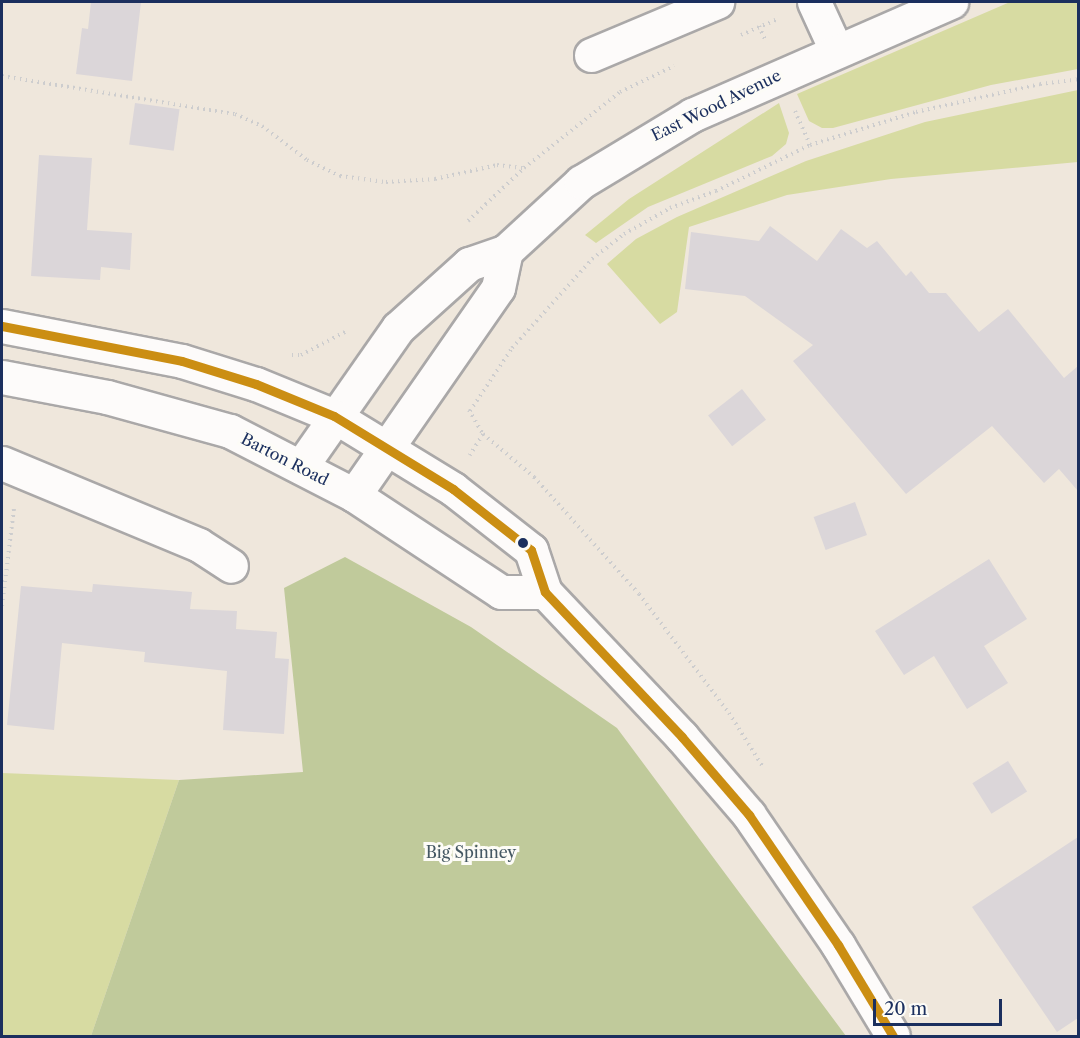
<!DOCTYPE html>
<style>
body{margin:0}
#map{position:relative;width:1080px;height:1038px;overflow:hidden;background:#efe7dc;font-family:"Libre Caslon Text",serif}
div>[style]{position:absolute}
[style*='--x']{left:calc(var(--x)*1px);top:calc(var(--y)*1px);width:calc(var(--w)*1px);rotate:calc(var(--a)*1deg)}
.green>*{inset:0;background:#d7dba2}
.forest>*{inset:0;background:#c0ca9b}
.building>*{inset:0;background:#dbd6d9;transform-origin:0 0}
.path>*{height:4px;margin-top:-2px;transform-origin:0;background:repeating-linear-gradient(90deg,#cdcdce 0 1.5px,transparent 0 6px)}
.roads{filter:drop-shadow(2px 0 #aaa8a8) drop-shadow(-2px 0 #aaa8a8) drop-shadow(0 2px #aaa8a8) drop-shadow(0 -2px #aaa8a8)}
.minor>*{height:33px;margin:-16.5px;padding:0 16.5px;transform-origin:16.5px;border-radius:16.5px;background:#fdfbfa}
.major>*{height:33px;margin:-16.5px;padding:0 16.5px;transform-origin:16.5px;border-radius:16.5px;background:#fdfbfa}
.bus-1>*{height:9px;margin:-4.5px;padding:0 4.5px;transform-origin:4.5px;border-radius:4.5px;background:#cb8e13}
.dots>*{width:16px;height:16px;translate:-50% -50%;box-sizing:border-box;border:3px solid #fdfcf7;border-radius:50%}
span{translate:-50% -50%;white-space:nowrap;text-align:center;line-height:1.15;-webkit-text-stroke:6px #fdfcf7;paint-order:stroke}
.street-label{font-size:16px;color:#1b2f5e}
.park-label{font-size:16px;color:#455863}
.frame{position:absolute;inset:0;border:3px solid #1b2f5e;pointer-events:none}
.scale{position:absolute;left:873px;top:999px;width:129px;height:27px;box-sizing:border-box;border:3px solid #1b2f5e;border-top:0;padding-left:8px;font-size:18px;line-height:21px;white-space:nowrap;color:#1b2f5e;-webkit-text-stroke:4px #fdfcf7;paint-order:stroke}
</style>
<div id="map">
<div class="green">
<i style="clip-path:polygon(1010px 2px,1078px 2px,1078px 69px,991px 85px,833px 128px,822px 128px,809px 121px,797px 94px)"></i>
<i style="clip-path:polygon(1078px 90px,1078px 162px,891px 179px,787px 195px,689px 227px,677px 312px,660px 324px,607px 264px,636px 239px,677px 217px,806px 161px,925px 122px)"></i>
<i style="clip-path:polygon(779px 103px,789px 133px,786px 144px,772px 156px,648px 207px,596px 243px,585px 235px,629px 199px)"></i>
<i style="clip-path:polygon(2px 773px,179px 780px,91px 1036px,2px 1036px)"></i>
</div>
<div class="forest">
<i style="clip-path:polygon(345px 557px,471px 627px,617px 728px,846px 1036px,91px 1036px,179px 780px,303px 772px,284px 588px)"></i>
</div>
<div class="building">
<i style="clip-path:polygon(91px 2px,141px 2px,132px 81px,76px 74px,82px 28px,88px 29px)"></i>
<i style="left:135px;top:103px;width:45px;height:42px;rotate:8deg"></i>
<i style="clip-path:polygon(39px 155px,92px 158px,87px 230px,132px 233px,130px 270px,101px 267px,100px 280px,31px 276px)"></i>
<i style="clip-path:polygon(770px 226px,817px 261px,841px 229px,867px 248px,877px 241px,906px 276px,911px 271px,929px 293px,946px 293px,979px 332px,1008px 309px,1064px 378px,1078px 366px,1078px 491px,1059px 469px,1044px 483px,992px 426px,906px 494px,793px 361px,813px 345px,745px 296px,685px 289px,691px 232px,759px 241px)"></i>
<i style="left:742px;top:389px;width:39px;height:43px;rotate:52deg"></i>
<i style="left:855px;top:502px;width:35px;height:44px;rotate:70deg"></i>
<i style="clip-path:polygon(989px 559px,1027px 619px,984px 646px,1008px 683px,967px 709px,934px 656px,904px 675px,875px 631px)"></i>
<i style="clip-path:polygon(93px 584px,192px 592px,190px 609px,237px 611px,236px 629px,277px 632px,275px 658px,289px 659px,284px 734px,223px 730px,227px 671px,144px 662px,145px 652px,62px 643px,54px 730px,7px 725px,21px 586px,92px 592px)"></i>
<i style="left:1008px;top:761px;width:36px;height:42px;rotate:58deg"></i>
<i style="clip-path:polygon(1078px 837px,1078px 1018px,1057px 1032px,972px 907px)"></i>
</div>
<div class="path">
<i style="--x:759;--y:26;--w:17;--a:66"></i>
<i style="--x:741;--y:35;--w:40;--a:-23.4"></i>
<i style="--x:2;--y:76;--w:236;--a:9.3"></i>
<i style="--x:235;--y:114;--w:30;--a:24"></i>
<i style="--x:262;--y:126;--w:56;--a:37.1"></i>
<i style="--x:307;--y:160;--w:37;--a:26"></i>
<i style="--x:340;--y:176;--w:46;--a:7.4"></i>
<i style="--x:386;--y:182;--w:49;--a:-3.5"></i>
<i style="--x:435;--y:179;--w:64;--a:-12.7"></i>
<i style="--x:497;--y:165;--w:26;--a:7"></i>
<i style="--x:795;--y:111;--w:37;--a:66"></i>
<i style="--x:810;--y:145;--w:111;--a:-17.3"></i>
<i style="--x:916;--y:112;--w:127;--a:-12.7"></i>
<i style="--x:1040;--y:84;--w:38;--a:-7"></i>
<i style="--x:468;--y:221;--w:77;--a:-43.4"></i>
<i style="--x:524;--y:168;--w:122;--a:-38.4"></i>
<i style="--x:620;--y:92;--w:60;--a:-25.7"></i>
<i style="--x:292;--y:355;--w:9;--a:0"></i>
<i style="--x:301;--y:355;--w:50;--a:-27.6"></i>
<i style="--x:469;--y:410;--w:28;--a:60"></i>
<i style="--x:483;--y:434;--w:25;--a:122"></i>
<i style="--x:470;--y:411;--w:76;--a:-56.3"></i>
<i style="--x:512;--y:348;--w:120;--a:-48"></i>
<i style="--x:592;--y:259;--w:41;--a:-38"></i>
<i style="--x:624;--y:234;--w:53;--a:-29.5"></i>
<i style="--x:670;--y:208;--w:49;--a:-20.3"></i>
<i style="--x:716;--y:191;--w:105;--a:-26.1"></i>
<i style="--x:483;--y:434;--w:67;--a:40.1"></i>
<i style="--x:534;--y:477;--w:157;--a:48.1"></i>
<i style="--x:639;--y:594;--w:149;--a:52.9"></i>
<i style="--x:729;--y:713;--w:64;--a:57.8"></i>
<i style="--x:2;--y:606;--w:99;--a:-83"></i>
</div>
<div class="roads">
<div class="minor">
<i style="--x:814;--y:2;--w:53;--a:65.4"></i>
<i style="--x:591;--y:55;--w:137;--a:-22.8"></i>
<i style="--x:2;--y:463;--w:213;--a:22.6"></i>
<i style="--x:199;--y:545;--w:38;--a:33"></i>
<i style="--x:302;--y:465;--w:167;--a:-55"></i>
<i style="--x:398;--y:328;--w:96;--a:-42"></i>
<i style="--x:469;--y:264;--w:39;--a:-19"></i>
<i style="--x:506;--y:251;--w:102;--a:-42.6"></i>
<i style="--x:581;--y:182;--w:130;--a:-31.1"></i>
<i style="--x:692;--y:115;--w:283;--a:-23.6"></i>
<i style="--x:354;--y:495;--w:252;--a:-55.2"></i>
<i style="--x:498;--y:288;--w:38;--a:-78"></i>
</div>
<div class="major">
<i style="--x:2;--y:326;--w:183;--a:11"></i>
<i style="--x:182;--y:361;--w:77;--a:17.3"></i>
<i style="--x:256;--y:384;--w:84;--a:22.3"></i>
<i style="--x:334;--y:416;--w:140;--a:31.5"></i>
<i style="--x:453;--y:489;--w:99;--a:38"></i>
<i style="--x:531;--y:550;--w:44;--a:71.6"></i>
<i style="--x:545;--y:592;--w:199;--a:46.6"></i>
<i style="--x:682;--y:737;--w:103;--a:49.3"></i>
<i style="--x:749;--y:815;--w:158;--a:55.6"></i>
<i style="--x:838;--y:945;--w:106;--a:58.9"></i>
<i style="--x:2;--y:377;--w:107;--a:10.8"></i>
<i style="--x:107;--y:397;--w:128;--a:15.5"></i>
<i style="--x:230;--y:431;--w:140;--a:27.3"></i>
<i style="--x:354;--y:495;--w:176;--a:33.4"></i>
<i style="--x:501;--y:592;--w:44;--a:0"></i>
</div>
</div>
<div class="bus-1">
<i style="--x:2;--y:326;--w:183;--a:11"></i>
<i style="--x:182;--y:361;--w:77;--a:17.3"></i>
<i style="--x:256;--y:384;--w:84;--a:22.3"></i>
<i style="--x:334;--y:416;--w:140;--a:31.5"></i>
<i style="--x:453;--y:489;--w:99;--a:38"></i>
<i style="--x:531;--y:550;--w:44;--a:71.6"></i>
<i style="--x:545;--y:592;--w:199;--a:46.6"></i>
<i style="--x:682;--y:737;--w:103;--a:49.3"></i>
<i style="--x:749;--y:815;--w:158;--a:55.6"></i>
<i style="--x:838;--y:945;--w:106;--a:58.9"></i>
</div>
<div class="dots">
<i style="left:523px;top:543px;background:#1b2f5e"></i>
</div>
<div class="street-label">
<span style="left:716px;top:105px;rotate:-26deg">East Wood Avenue</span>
<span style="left:285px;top:459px;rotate:27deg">Barton Road</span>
</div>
<div class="park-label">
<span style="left:471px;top:852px">Big Spinney</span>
</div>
<div class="frame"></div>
<div class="scale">20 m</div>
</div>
